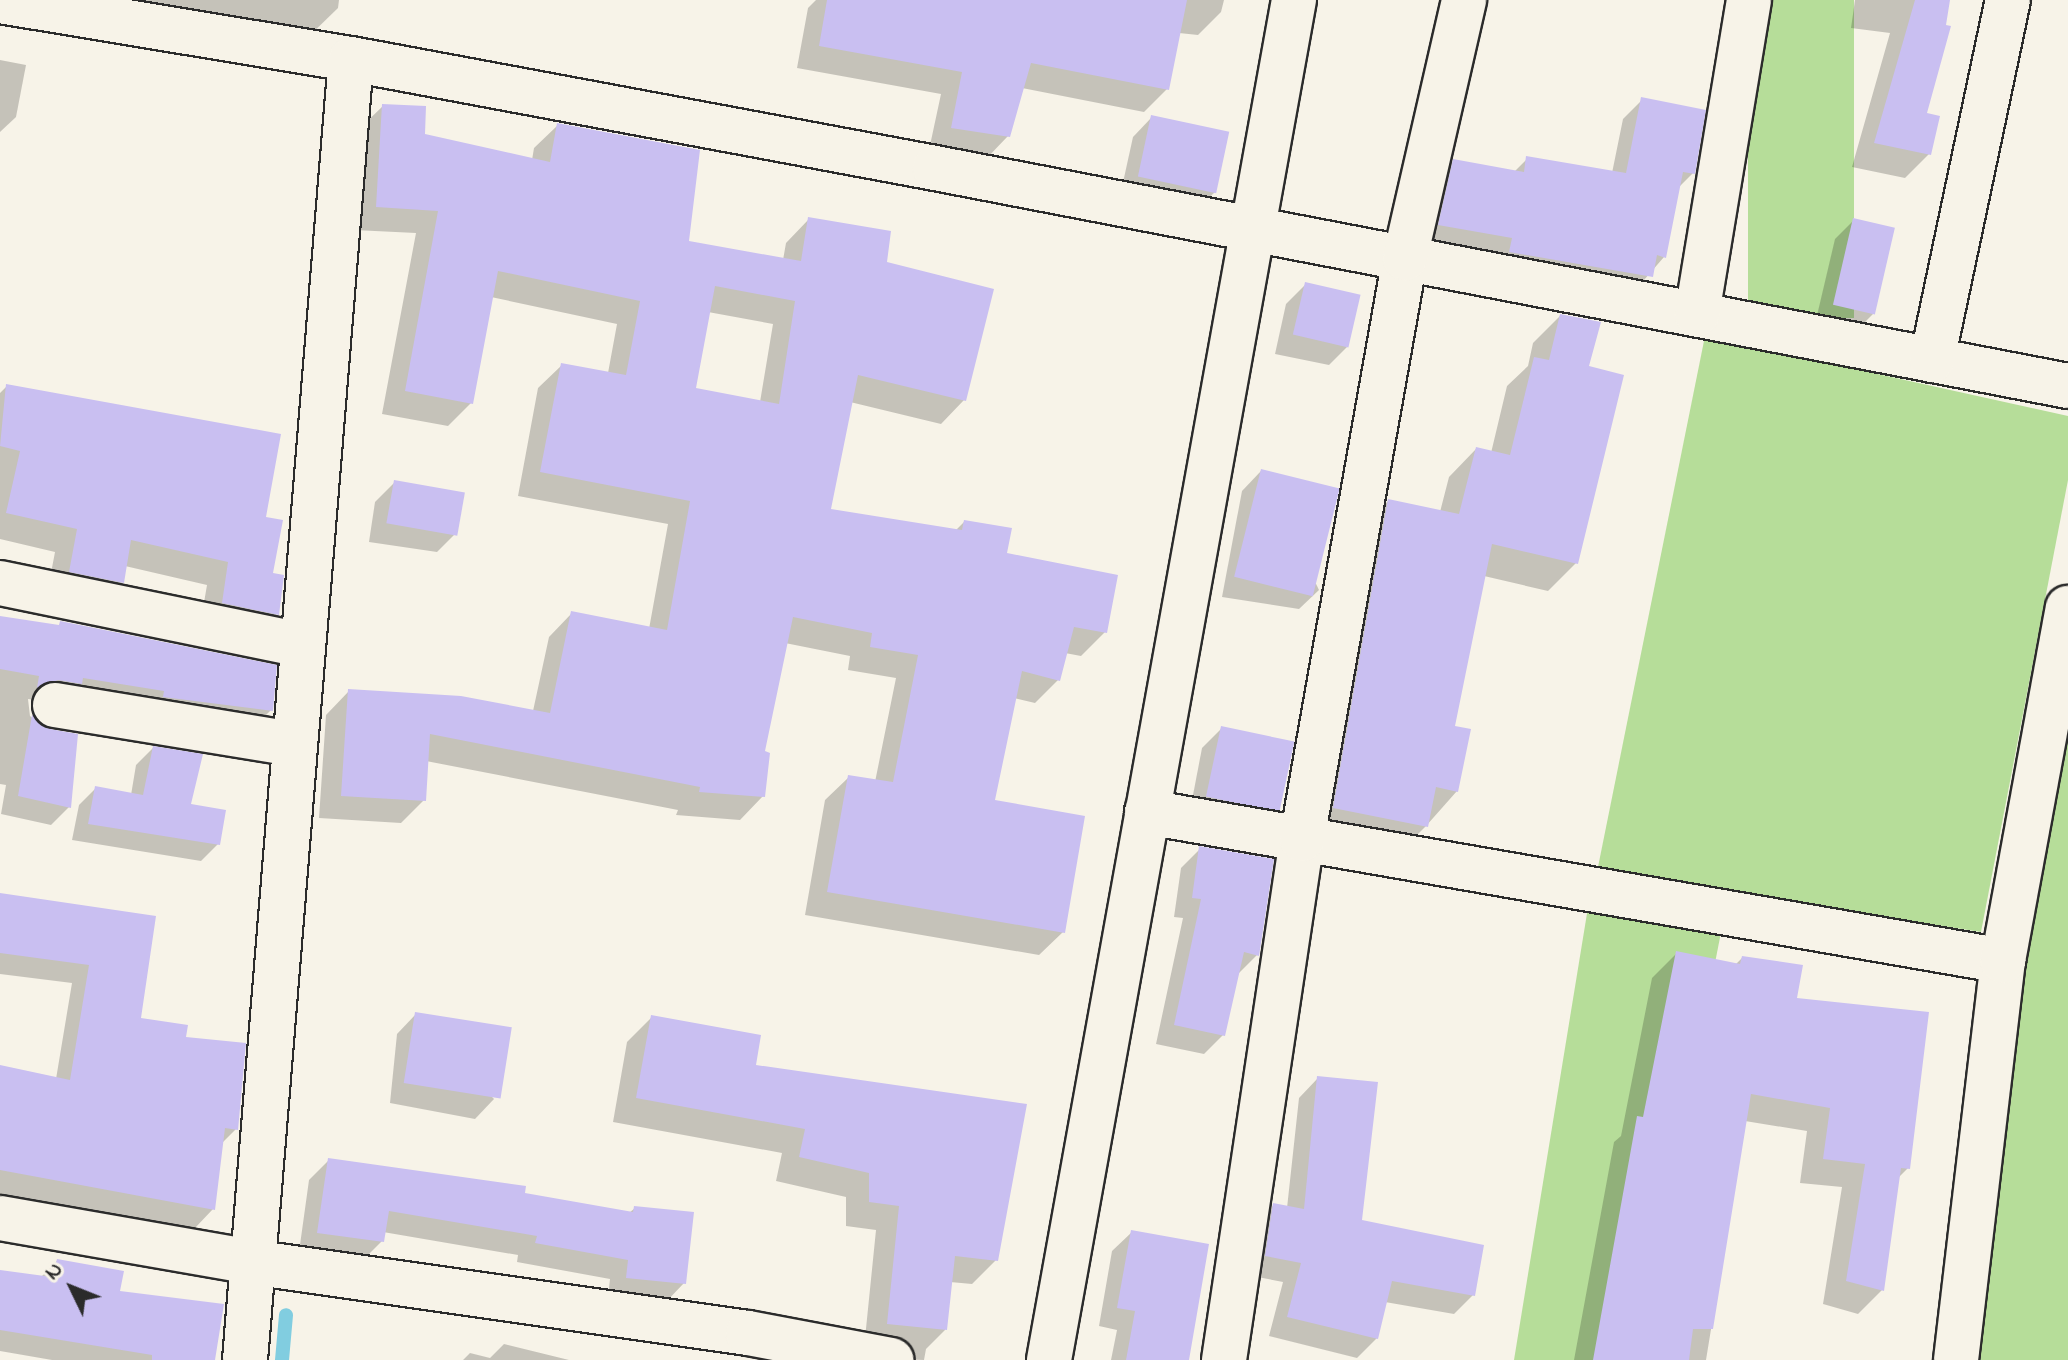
<!DOCTYPE html>
<style>
body{margin:0}
#map{position:relative;width:2068px;height:1360px;overflow:hidden;background:#f7f3e8;font-family:"Indie Flower",sans-serif}
div>[style]{position:absolute}
[style*='--x']{left:calc(var(--x)*1px);top:calc(var(--y)*1px);width:calc(var(--w)*1px);rotate:calc(var(--a)*1deg)}
.green>*{inset:0;background:#b6dd99;transform-origin:0 0}
.shadow>*{inset:0;background:#0003}
.stream>*{height:14px;margin:-7px;padding:0 7px;transform-origin:7px;border-radius:7px;background:#81cde0}
.building>*{inset:0;background:#c9bff1;transform-origin:0 0}
.roads{filter:drop-shadow(2px 0 #2b2b2b) drop-shadow(-2px 0 #2b2b2b) drop-shadow(0 2px #2b2b2b) drop-shadow(0 -2px #2b2b2b)}
.minor>*{height:44px;margin:-22px;padding:0 22px;transform-origin:22px;border-radius:22px;background:#f7f3e8}
span{translate:-50% -50%;white-space:nowrap;text-align:center;line-height:1.15;-webkit-text-stroke:8px #f7f3e8;paint-order:stroke}
.north{position:absolute;left:32px;top:1248px;width:80px;height:80px;-webkit-text-stroke:6px #f7f3e8;paint-order:stroke;rotate:313deg;font-size:22px;font-weight:700;line-height:32px;text-align:center;color:#2b2b2b}
.north::after{content:'';display:block;margin:auto;width:28px;height:36px;background:#2b2b2b;clip-path:polygon(50% 0,100% 100%,50% 72%,0 100%)}
</style>
<div id="map">
<div class="green">
<i style="left:1748px;top:0;width:106px;height:318px"></i>
<i style="clip-path:polygon(1705px 336px,2068px 416px,2068px 480px,1981px 932px,1597px 872px)"></i>
<i style="clip-path:polygon(2068px 644px,2068px 1360px,1956px 1360px)"></i>
<i style="clip-path:polygon(1591px 889px,1725px 912px,1637px 1360px,1514px 1360px)"></i>
</div>
<div class="shadow">
<i style="clip-path:polygon(50px 0,339px 0,338px 8px,302px 43px)"></i>
<i style="clip-path:polygon(816px 0,1224px 0,1221px 12px,1198px 35px,1179px 33px,1167px 89px,1144px 112px,1022px 88px,1008px 136px,986px 159px,929px 150px,941px 94px,797px 68px,808px 8px)"></i>
<i style="clip-path:polygon(1855px 0,1947px 0,1924px 114px,1929px 154px,1905px 178px,1852px 167px,1890px 33px,1851px 28px)"></i>
<i style="clip-path:polygon(0 60px,26px 65px,16px 117px,0 132px)"></i>
<i style="clip-path:polygon(1642px 100px,1693px 173px,1678px 188px,1664px 257px,1631px 295px,1420px 244px,1435px 181px,1454px 161px,1514px 172px,1527px 159px,1612px 173px,1623px 119px)"></i>
<i style="clip-path:polygon(evenodd,383px 106px,423px 136px,532px 160px,534px 148px,558px 125px,687px 243px,783px 260px,786px 243px,809px 219px,885px 263px,964px 400px,941px 424px,850px 402px,829px 511px,955px 531px,964px 522px,1105px 632px,1081px 656px,1065px 653px,1058px 680px,1035px 703px,1014px 698px,992px 802px,1063px 932px,1039px 955px,805px 915px,825px 800px,849px 777px,875px 782px,896px 678px,848px 670px,850px 656px,785px 643px,762px 753px,763px 796px,740px 820px,676px 815px,678px 810px,426px 761px,424px 800px,401px 823px,319px 818px,326px 715px,349px 691px,533px 711px,549px 637px,572px 613px,649px 629px,668px 524px,518px 496px,538px 388px,562px 365px,608px 373px,617px 324px,491px 297px,471px 403px,448px 426px,382px 414px,416px 233px,354px 230px,359px 129px,383px 106px,708px 312px,773px 324px,760px 402px,693px 390px,708px 312px)"></i>
<i style="clip-path:polygon(1152px 117px,1215px 192px,1195px 211px,1120px 196px,1133px 137px)"></i>
<i style="clip-path:polygon(1854px 220px,1873px 314px,1854px 333px,1815px 324px,1835px 239px)"></i>
<i style="clip-path:polygon(1306px 284px,1348px 346px,1329px 365px,1275px 354px,1286px 304px)"></i>
<i style="clip-path:polygon(1560px 316px,1587px 368px,1576px 563px,1548px 591px,1484px 576px,1452px 727px,1457px 791px,1426px 826px,1399px 853px,1307px 835px,1361px 529px,1388px 501px,1440px 512px,1449px 477px,1476px 449px,1491px 453px,1507px 386px,1528px 366px,1533px 343px)"></i>
<i style="clip-path:polygon(7px 386px,270px 575px,277px 614px,255px 637px,200px 626px,207px 585px,125px 566px,122px 582px,99px 605px,47px 594px,55px 552px,0 539px,0 393px)"></i>
<i style="clip-path:polygon(1261px 471px,1319px 590px,1299px 609px,1222px 597px,1242px 491px)"></i>
<i style="clip-path:polygon(394px 483px,456px 533px,437px 552px,369px 542px,375px 502px)"></i>
<i style="clip-path:polygon(0 618px,57px 627px,61px 623px,271px 710px,253px 728px,28px 699px,30px 716px,49px 731px,69px 807px,51px 825px,1px 814px,6px 785px,0 784px)"></i>
<i style="clip-path:polygon(1222px 728px,1280px 809px,1261px 828px,1189px 816px,1202px 748px)"></i>
<i style="clip-path:polygon(153px 748px,218px 844px,201px 861px,72px 840px,79px 805px,96px 788px,131px 795px,136px 765px)"></i>
<i style="clip-path:polygon(1200px 849px,1257px 955px,1238px 974px,1223px 1035px,1204px 1054px,1156px 1044px,1183px 918px,1174px 917px,1181px 868px)"></i>
<i style="clip-path:polygon(0 895px,34px 902px,139px 1020px,184px 1039px,236px 1129px,221px 1144px,213px 1209px,195px 1228px,0 1196px,0 1067px,56px 1079px,72px 983px,0 974px)"></i>
<i style="clip-path:polygon(1676px 954px,1735px 965px,1742px 958px,1795px 999px,1908px 1168px,1898px 1178px,1882px 1290px,1858px 1314px,1823px 1304px,1842px 1187px,1800px 1183px,1807px 1131px,1745px 1121px,1706px 1360px,1574px 1360px,1614px 1142px,1621px 1136px,1652px 978px)"></i>
<i style="clip-path:polygon(416px 1014px,494px 1099px,475px 1119px,390px 1103px,397px 1034px)"></i>
<i style="clip-path:polygon(652px 1017px,753px 1067px,996px 1260px,972px 1284px,950px 1282px,945px 1330px,926px 1349px,924px 1360px,863px 1358px,876px 1230px,846px 1226px,846px 1197px,776px 1181px,782px 1153px,613px 1122px,627px 1042px)"></i>
<i style="clip-path:polygon(1318px 1078px,1360px 1222px,1473px 1295px,1454px 1314px,1385px 1302px,1377px 1338px,1357px 1358px,1269px 1336px,1283px 1282px,1247px 1275px,1254px 1224px,1274px 1205px,1287px 1208px,1299px 1098px)"></i>
<i style="clip-path:polygon(329px 1160px,629px 1213px,635px 1208px,684px 1283px,665px 1303px,608px 1297px,610px 1279px,517px 1262px,518px 1255px,383px 1232px,382px 1241px,363px 1260px,299px 1252px,309px 1180px)"></i>
<i style="clip-path:polygon(1132px 1232px,1187px 1360px,1111px 1360px,1117px 1330px,1099px 1326px,1112px 1251px)"></i>
<i style="clip-path:polygon(57px 1261px,117px 1293px,213px 1360px,52px 1360px,0 1351px,0 1272px,41px 1277px)"></i>
<i style="clip-path:polygon(504px 1344px,569px 1360px,463px 1360px,470px 1353px,490px 1358px)"></i>
</div>
<div class="stream">
<i style="--x:282;--y:1360;--w:45;--a:-84.9"></i>
</div>
<div class="building">
<i style="clip-path:polygon(827px 0,1187px 0,1169px 90px,1031px 63px,1010px 137px,951px 128px,962px 72px,819px 46px)"></i>
<i style="clip-path:polygon(1915px 0,1950px 0,1946px 25px,1951px 26px,1927px 113px,1940px 116px,1931px 155px,1874px 143px)"></i>
<i style="clip-path:polygon(1641px 97px,1706px 110px,1695px 174px,1683px 172px,1666px 258px,1657px 255px,1653px 277px,1509px 252px,1512px 238px,1438px 225px,1453px 159px,1524px 172px,1526px 156px,1626px 173px)"></i>
<i style="clip-path:polygon(evenodd,382px 104px,426px 106px,425px 134px,550px 162px,557px 123px,700px 150px,689px 241px,801px 261px,808px 217px,891px 231px,887px 262px,994px 289px,966px 401px,858px 375px,831px 509px,962px 530px,964px 520px,1012px 528px,1007px 553px,1118px 575px,1107px 633px,1074px 627px,1060px 681px,1022px 671px,995px 800px,1085px 816px,1065px 933px,827px 892px,848px 775px,893px 782px,918px 655px,870px 647px,872px 633px,793px 617px,765px 751px,770px 753px,765px 797px,699px 792px,700px 787px,430px 734px,426px 801px,341px 796px,348px 689px,461px 696px,550px 713px,571px 611px,667px 630px,690px 501px,540px 472px,561px 363px,626px 375px,640px 301px,498px 271px,473px 404px,405px 391px,438px 211px,376px 207px,382px 104px,715px 286px,795px 301px,779px 404px,696px 388px,715px 286px)"></i>
<i style="left:1151px;top:115px;width:80px;height:63px;rotate:12deg"></i>
<i style="left:1853px;top:218px;width:43px;height:89px;rotate:13deg"></i>
<i style="left:1305px;top:282px;width:57px;height:54px;rotate:13deg"></i>
<i style="clip-path:polygon(1560px 314px,1601px 322px,1589px 366px,1624px 375px,1578px 564px,1492px 544px,1455px 726px,1471px 729px,1458px 792px,1436px 787px,1428px 827px,1333px 808px,1388px 499px,1459px 514px,1476px 447px,1510px 455px,1534px 357px,1549px 360px)"></i>
<i style="clip-path:polygon(6px 384px,281px 434px,266px 517px,283px 520px,273px 573px,284px 575px,279px 615px,222px 603px,228px 562px,131px 540px,124px 583px,69px 572px,77px 529px,6px 513px,20px 451px,0 446px)"></i>
<i style="left:1261px;top:469px;width:81px;height:111px;rotate:14deg"></i>
<i style="left:394px;top:480px;width:72px;height:44px;rotate:10deg"></i>
<i style="clip-path:polygon(0 616px,59px 625px,60px 621px,277px 665px,273px 711px,163px 697px,164px 691px,83px 678px,82px 684px,58px 680px,37px 688px,39px 676px,0 669px)"></i>
<i style="clip-path:polygon(32px 715px,50px 729px,78px 734px,71px 808px,18px 796px)"></i>
<i style="left:1221px;top:726px;width:75px;height:72px;rotate:12deg"></i>
<i style="clip-path:polygon(153px 746px,203px 754px,191px 804px,226px 810px,220px 845px,88px 824px,95px 786px,143px 795px)"></i>
<i style="clip-path:polygon(1199px 846px,1274px 859px,1259px 956px,1244px 952px,1225px 1036px,1174px 1025px,1201px 899px,1192px 898px)"></i>
<i style="clip-path:polygon(0 893px,156px 916px,141px 1018px,188px 1025px,186px 1037px,246px 1043px,238px 1130px,225px 1128px,215px 1210px,0 1170px,0 1065px,70px 1080px,89px 965px,0 953px)"></i>
<i style="clip-path:polygon(1676px 951px,1740px 964px,1742px 956px,1803px 965px,1797px 998px,1929px 1012px,1910px 1169px,1901px 1168px,1884px 1291px,1846px 1281px,1865px 1164px,1823px 1159px,1830px 1108px,1751px 1094px,1713px 1329px,1693px 1329px,1689px 1360px,1593px 1360px,1637px 1116px,1643px 1117px)"></i>
<i style="left:415px;top:1012px;width:98px;height:72px;rotate:9deg"></i>
<i style="clip-path:polygon(651px 1015px,761px 1035px,756px 1065px,1027px 1104px,998px 1261px,955px 1256px,947px 1330px,887px 1324px,899px 1206px,869px 1202px,869px 1173px,799px 1157px,805px 1129px,636px 1098px)"></i>
<i style="clip-path:polygon(1317px 1076px,1378px 1082px,1362px 1220px,1484px 1245px,1475px 1296px,1392px 1281px,1378px 1339px,1287px 1317px,1301px 1263px,1265px 1256px,1273px 1203px,1304px 1209px)"></i>
<i style="clip-path:polygon(328px 1158px,526px 1186px,525px 1193px,633px 1212px,634px 1206px,694px 1212px,686px 1284px,626px 1278px,628px 1260px,535px 1243px,537px 1236px,389px 1211px,384px 1242px,317px 1233px)"></i>
<i style="clip-path:polygon(1131px 1230px,1209px 1244px,1189px 1360px,1126px 1360px,1135px 1311px,1117px 1308px)"></i>
<i style="clip-path:polygon(57px 1259px,124px 1271px,120px 1291px,224px 1304px,215px 1360px,152px 1360px,152px 1355px,0 1330px,0 1270px,52px 1277px)"></i>
</div>
<div class="roads">
<div class="minor">
<i style="--x:0;--y:1;--w:356;--a:9.4"></i>
<i style="--x:351;--y:59;--w:594;--a:10.57"></i>
<i style="--x:935;--y:168;--w:1154;--a:10.89"></i>
<i style="--x:1697;--y:314;--w:318;--a:-80.6"></i>
<i style="--x:1932;--y:360;--w:368;--a:-78.1"></i>
<i style="--x:0;--y:583;--w:308;--a:11.6"></i>
<i style="--x:55;--y:705;--w:242;--a:9.3"></i>
<i style="--x:1147;--y:812;--w:869;--a:9.87"></i>
<i style="--x:0;--y:1218;--w:255;--a:9.9"></i>
<i style="--x:251;--y:1262;--w:502;--a:8.13"></i>
<i style="--x:748;--y:1333;--w:146;--a:10.7"></i>
<i style="--x:245;--y:1360;--w:1305;--a:-85.34"></i>
<i style="--x:1049;--y:1360;--w:1382;--a:-79.79"></i>
<i style="--x:1224;--y:1360;--w:527;--a:-81.49"></i>
<i style="--x:1302;--y:839;--w:590;--a:-79.95"></i>
<i style="--x:1405;--y:258;--w:265;--a:-77.1"></i>
<i style="--x:1956;--y:1360;--w:402;--a:-83.3"></i>
<i style="--x:2003;--y:961;--w:359;--a:-79.6"></i>
</div>
</div>
<div class="north">N</div>
</div>
